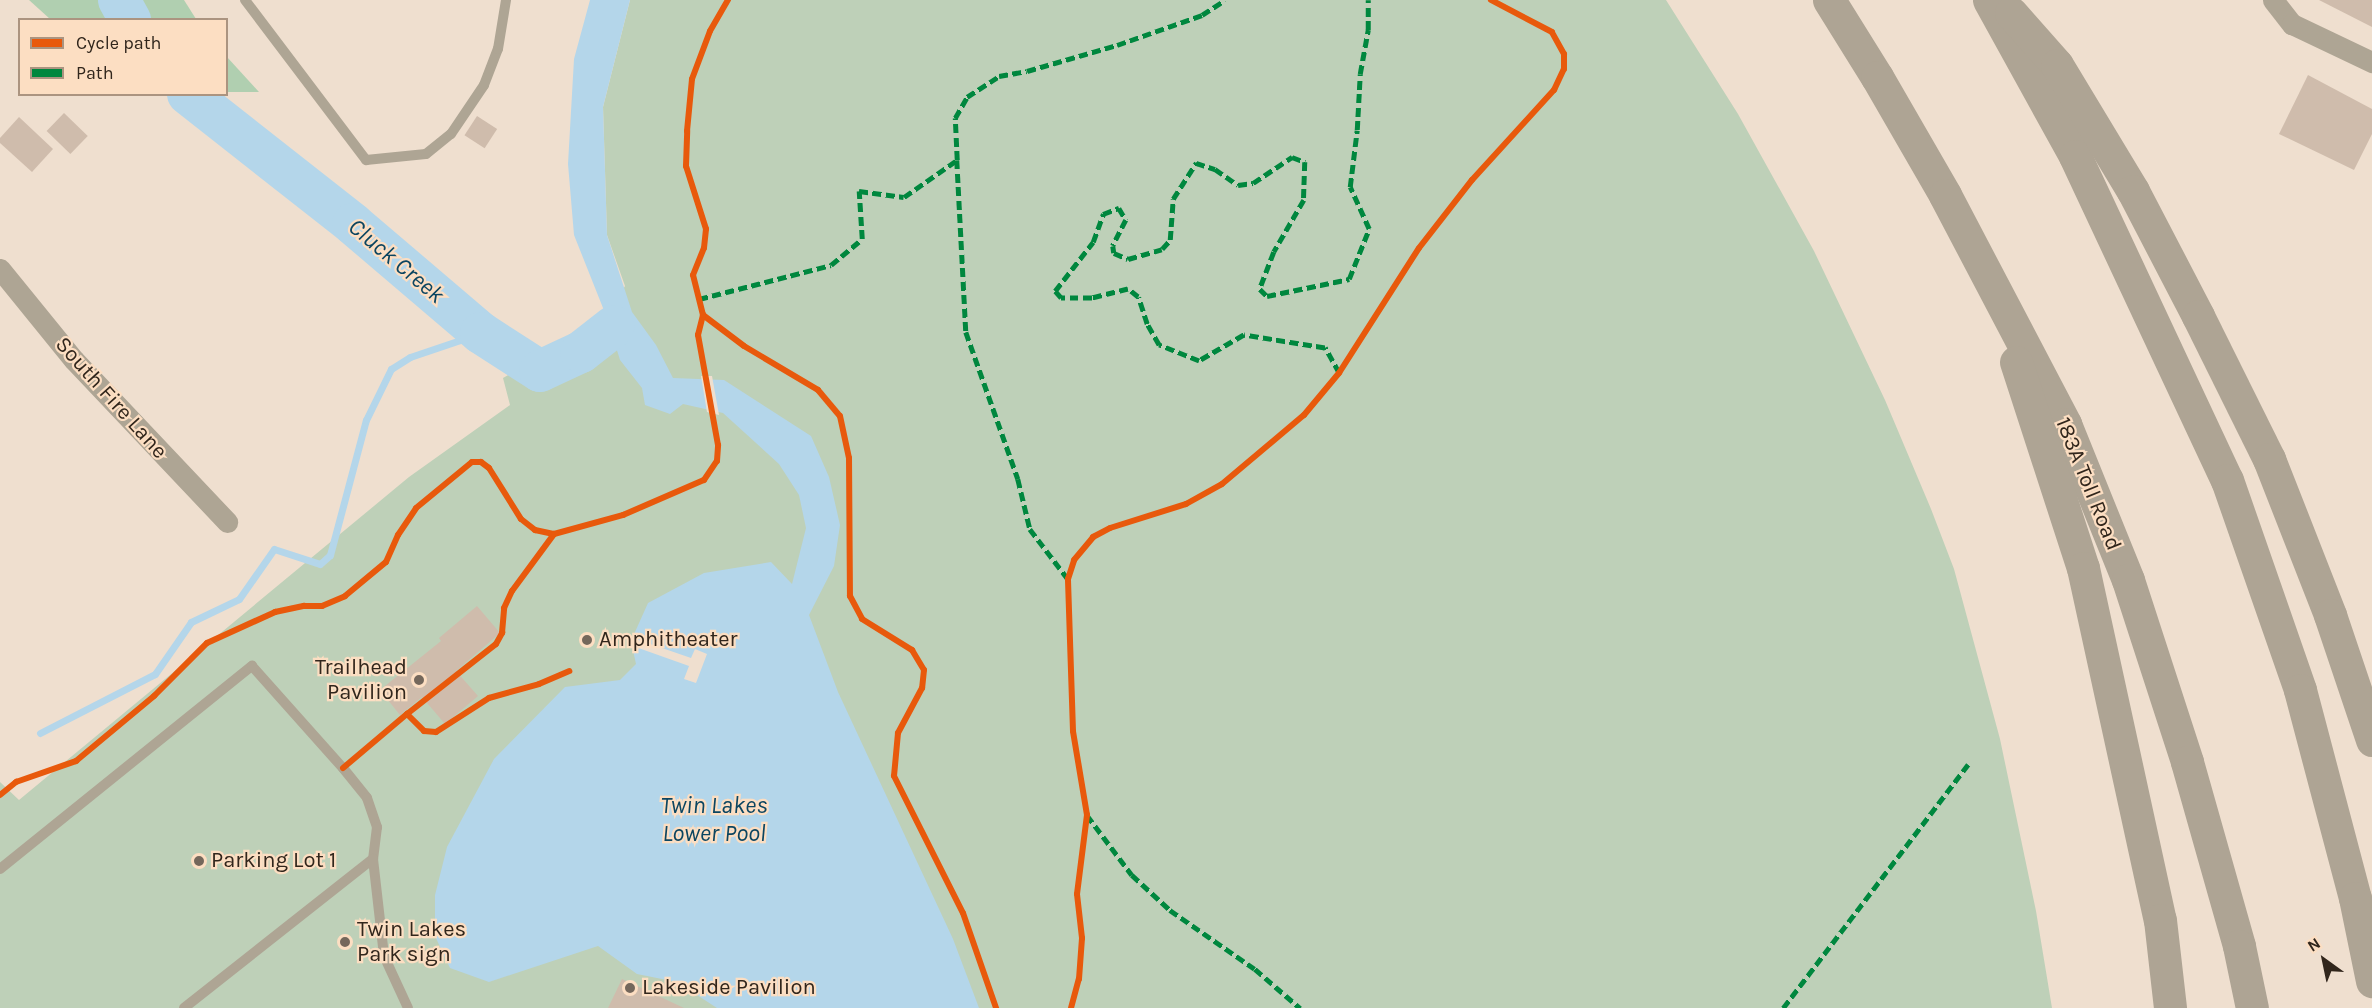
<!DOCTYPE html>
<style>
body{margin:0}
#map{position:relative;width:2372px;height:1008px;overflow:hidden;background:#efdfcf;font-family:Karla,sans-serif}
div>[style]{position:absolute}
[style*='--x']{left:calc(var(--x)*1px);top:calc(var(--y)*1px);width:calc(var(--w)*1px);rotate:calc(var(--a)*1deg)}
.green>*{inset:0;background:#bed0b8}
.forest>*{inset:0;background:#b0cfb0}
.water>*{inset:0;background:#b4d6ea}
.pier>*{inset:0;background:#efdfcf}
.stream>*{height:7px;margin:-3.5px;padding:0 3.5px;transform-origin:3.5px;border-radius:3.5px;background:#b4d6ea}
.river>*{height:42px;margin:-21px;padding:0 21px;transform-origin:21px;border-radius:21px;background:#b4d6ea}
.building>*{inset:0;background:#cfbcac;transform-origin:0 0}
.lane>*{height:10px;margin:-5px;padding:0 5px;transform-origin:5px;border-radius:5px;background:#aea594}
.street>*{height:21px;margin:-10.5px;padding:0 10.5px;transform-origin:10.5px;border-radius:10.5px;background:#aea594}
.highway>*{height:33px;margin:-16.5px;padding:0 16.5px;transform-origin:16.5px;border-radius:16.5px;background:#aea494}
.quiet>*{height:4.5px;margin-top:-2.25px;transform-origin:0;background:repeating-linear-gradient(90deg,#00873e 0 9px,transparent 0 13.5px)}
.cycleway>*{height:6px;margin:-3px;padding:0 3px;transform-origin:3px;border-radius:3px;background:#e8590c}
.dots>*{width:16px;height:16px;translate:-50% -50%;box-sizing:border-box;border:3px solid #fcdec2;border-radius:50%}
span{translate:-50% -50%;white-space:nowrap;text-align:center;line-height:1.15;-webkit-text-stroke:4.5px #fcdec2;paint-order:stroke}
.street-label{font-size:22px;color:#31261c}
.poi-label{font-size:22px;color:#31261c}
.left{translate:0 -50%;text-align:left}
.right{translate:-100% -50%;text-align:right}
.water-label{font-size:24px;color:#0b4561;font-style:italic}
.legend{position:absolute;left:18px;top:18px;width:210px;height:78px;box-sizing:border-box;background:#fcdec2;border:2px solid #ab9480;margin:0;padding:8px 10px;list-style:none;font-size:18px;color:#31261c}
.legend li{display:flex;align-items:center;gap:12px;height:30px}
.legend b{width:30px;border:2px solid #ab9480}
.north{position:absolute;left:2294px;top:930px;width:60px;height:60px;-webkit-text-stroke:4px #fcdec2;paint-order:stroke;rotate:327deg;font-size:16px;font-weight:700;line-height:24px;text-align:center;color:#31261c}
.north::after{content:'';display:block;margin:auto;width:21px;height:27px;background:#31261c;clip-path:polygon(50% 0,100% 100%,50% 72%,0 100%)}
</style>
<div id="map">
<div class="green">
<i style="clip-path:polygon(630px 0,1666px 0,1738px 114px,1814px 251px,1885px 400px,1931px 509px,1954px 569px,2000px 739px,2036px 911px,2052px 1008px,0 1008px,0 782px,19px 800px,409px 477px,510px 405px,503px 378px,607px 318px,625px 286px,607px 235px,603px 107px)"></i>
</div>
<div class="forest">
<i style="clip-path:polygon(29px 0,184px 0,196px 19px,50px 19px)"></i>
<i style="clip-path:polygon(227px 57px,259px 92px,227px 92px)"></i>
</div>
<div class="water">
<i style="clip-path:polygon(590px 0,630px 0,603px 107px,607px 235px,632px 312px,656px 345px,673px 378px,724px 380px,811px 436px,829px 477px,840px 525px,834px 566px,809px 615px,838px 692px,953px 939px,979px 1008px,717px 1008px,677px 982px,637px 974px,598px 946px,489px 982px,450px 968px,435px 936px,435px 895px,447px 847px,494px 759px,565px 687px,620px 680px,636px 664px,631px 641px,648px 603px,704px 573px,771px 562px,792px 584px,806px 528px,799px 495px,779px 464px,723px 413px,683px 404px,670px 414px,645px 405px,642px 388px,620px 360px,607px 318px,574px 235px,568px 164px,574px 59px)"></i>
</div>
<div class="pier">
<i style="clip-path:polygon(701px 376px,712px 376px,719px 415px,707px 412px)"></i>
<i style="clip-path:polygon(633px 638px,691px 658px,695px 649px,707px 654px,696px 683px,684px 679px,689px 666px,630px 645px)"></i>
</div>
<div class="stream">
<i style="--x:40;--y:733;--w:129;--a:-27.2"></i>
<i style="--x:155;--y:674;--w:63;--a:-55.3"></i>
<i style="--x:191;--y:622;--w:53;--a:-25.6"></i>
<i style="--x:239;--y:599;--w:61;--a:-55"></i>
<i style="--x:274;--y:549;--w:48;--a:18.1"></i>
<i style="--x:320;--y:564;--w:13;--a:-42"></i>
<i style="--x:330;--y:555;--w:140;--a:-75.1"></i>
<i style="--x:366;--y:420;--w:57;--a:-63.9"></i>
<i style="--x:391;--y:369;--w:22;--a:-32"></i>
<i style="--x:410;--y:357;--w:75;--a:-18.7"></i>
</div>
<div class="river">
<i style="--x:119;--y:0;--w:23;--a:61"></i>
<i style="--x:188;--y:94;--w:210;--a:38.2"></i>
<i style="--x:353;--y:224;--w:168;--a:40.4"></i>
<i style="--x:481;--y:333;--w:70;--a:32.8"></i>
<i style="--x:540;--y:371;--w:45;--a:-24.9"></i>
<i style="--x:581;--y:352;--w:41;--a:-38"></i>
</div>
<div class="building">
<i style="clip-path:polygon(2319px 0,2372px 0,2372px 27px)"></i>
<i style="clip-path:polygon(2308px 75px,2372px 109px,2372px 134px,2354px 170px,2279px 134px)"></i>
<i style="left:64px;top:113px;width:33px;height:25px;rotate:44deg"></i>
<i style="left:477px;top:116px;width:24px;height:23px;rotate:33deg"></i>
<i style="clip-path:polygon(19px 117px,53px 149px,32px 172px,0 143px,0 138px)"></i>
<i style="clip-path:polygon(477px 606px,500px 633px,456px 671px,478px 696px,445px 724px,422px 697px,400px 715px,380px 690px,441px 641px,439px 638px)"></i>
<i style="clip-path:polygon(622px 979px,684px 1008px,608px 1008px)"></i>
</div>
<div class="lane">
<i style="--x:245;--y:0;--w:201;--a:52.9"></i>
<i style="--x:366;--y:160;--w:60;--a:-5.7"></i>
<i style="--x:426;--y:154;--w:32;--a:-39"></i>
<i style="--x:451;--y:134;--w:59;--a:-56"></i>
<i style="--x:484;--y:85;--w:39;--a:-69"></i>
<i style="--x:498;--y:49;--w:50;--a:-80.7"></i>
<i style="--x:0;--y:869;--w:324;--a:-38.9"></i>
<i style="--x:252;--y:666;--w:137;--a:48.3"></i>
<i style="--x:343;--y:768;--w:38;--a:51"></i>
<i style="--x:367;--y:798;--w:31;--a:71"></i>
<i style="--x:377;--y:827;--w:32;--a:97"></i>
<i style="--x:184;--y:1008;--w:241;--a:-38.3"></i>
<i style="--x:373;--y:859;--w:98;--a:83.5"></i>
<i style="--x:384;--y:956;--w:57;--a:65.2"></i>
</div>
<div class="street">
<i style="--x:2273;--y:0;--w:31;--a:52"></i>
<i style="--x:2292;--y:24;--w:89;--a:25.4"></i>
<i style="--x:0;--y:269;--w:117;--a:50.9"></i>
<i style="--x:74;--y:360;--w:223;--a:46.6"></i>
</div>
<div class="highway">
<i style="--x:1829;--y:0;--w:91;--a:58.1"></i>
<i style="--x:1877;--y:77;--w:136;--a:60"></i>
<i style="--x:1945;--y:195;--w:259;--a:62.3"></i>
<i style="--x:2065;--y:424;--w:168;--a:68"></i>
<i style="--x:2128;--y:580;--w:191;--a:72"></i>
<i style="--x:2187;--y:762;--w:191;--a:74.2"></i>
<i style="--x:2239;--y:946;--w:63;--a:78.2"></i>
<i style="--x:1989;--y:0;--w:178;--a:61.1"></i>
<i style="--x:2075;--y:156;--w:358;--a:64.9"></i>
<i style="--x:2227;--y:480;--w:222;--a:70.8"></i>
<i style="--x:2300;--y:690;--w:215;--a:75.2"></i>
<i style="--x:2355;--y:898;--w:85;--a:78.4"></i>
<i style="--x:2011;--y:13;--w:69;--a:48.5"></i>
<i style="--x:2057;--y:65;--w:147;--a:58.9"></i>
<i style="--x:2133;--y:191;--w:141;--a:62.5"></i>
<i style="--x:2198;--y:316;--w:160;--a:63.6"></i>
<i style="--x:2269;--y:459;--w:168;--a:68.6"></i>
<i style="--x:2330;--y:615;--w:132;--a:71.4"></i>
<i style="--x:2016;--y:362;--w:217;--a:72"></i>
<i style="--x:2083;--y:568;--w:360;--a:77.7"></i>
<i style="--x:2160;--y:920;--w:89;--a:83.5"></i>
</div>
<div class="quiet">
<i style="--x:957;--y:160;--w:42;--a:-92.7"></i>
<i style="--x:955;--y:118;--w:24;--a:-60"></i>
<i style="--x:967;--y:97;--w:38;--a:-33"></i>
<i style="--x:999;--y:76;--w:28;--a:-10"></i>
<i style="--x:1027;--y:71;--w:94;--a:-16.1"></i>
<i style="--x:1117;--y:45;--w:90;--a:-19.4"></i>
<i style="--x:1202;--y:15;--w:27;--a:-33"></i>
<i style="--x:699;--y:299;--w:136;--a:-14.4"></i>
<i style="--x:831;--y:265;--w:40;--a:-40"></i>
<i style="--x:862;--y:239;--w:48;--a:-93.6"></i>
<i style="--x:859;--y:191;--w:45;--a:7.6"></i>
<i style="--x:904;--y:197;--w:65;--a:-34.9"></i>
<i style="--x:957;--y:160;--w:172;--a:87"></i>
<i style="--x:966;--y:332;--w:156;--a:70.5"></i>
<i style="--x:1018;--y:479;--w:51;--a:76.5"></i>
<i style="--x:1030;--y:529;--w:63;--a:52.8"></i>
<i style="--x:1339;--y:373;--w:29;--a:-119"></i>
<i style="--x:1325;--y:348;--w:82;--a:-170.9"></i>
<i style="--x:1244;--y:335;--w:52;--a:150"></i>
<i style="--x:1199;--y:361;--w:43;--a:-158.2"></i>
<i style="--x:1159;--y:345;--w:24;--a:-120"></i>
<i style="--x:1147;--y:324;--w:28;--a:-108"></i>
<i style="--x:1138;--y:297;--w:13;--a:-141"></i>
<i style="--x:1128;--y:289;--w:37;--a:166"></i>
<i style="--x:1092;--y:298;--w:31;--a:180"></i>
<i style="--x:1061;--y:298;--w:9;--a:-131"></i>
<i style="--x:1055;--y:291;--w:62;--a:-52.2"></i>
<i style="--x:1093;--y:242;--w:30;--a:-70"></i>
<i style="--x:1103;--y:214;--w:17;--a:-21"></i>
<i style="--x:1119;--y:208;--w:14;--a:60"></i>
<i style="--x:1126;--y:220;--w:29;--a:117"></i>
<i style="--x:1113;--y:246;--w:7;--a:82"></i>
<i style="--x:1114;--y:253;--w:15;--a:23"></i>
<i style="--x:1128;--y:259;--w:35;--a:-16"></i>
<i style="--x:1162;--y:249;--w:12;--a:-48"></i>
<i style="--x:1170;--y:240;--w:41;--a:-85.8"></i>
<i style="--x:1173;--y:199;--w:43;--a:-57.4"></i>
<i style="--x:1196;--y:163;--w:20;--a:18"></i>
<i style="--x:1215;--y:169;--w:28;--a:35"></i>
<i style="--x:1238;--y:185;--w:15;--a:-8"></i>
<i style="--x:1253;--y:183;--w:47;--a:-33.7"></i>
<i style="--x:1292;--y:157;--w:14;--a:21"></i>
<i style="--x:1305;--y:162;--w:38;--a:92"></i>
<i style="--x:1304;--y:200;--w:60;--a:120"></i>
<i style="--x:1274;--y:252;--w:40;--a:111"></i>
<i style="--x:1260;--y:289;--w:10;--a:45"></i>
<i style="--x:1267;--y:296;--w:84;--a:-11.7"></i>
<i style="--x:1349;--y:279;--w:54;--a:-68.2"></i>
<i style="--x:1369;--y:229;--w:46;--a:-114.3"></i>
<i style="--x:1350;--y:187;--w:57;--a:-83"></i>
<i style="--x:1357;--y:130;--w:56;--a:-86.9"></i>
<i style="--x:1360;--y:74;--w:45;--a:-79.7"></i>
<i style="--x:1368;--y:30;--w:30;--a:-90"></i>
<i style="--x:1087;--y:815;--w:75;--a:53.1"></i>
<i style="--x:1132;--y:875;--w:52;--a:42.6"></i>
<i style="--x:1170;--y:910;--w:103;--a:34.8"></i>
<i style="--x:1255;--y:969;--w:60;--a:40.9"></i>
<i style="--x:1783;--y:1008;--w:306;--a:-52.8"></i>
</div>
<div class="cycleway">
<i style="--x:703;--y:315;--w:51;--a:37.1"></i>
<i style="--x:744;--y:346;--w:86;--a:30.7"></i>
<i style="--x:818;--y:390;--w:34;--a:50"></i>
<i style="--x:840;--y:416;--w:43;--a:77.9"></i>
<i style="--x:849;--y:458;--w:138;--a:89.6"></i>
<i style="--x:850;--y:596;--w:26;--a:62"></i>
<i style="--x:862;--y:619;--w:59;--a:31.8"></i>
<i style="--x:912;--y:650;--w:23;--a:59"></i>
<i style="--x:924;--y:670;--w:18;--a:96"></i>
<i style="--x:922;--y:688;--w:51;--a:118.1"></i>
<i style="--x:898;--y:733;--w:43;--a:95.3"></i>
<i style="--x:894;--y:776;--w:153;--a:63.3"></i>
<i style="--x:963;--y:913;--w:101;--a:70.8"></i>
<i style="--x:407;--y:714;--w:24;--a:45"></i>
<i style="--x:424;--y:731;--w:12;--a:5"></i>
<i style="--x:436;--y:732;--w:63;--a:-32.7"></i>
<i style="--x:489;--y:698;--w:52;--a:-15.6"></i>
<i style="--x:539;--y:684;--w:33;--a:-23"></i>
<i style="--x:343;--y:768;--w:84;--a:-40.2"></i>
<i style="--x:407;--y:714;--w:113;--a:-38.2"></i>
<i style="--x:496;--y:644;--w:13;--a:-61"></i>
<i style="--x:502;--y:633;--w:25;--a:-85"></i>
<i style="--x:504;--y:608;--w:19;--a:-65"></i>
<i style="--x:512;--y:591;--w:71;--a:-53.6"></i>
<i style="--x:0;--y:795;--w:21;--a:-39"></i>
<i style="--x:16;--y:782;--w:64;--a:-19.3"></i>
<i style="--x:76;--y:761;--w:102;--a:-39.8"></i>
<i style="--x:154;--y:696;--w:75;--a:-45"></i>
<i style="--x:207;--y:643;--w:75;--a:-24.5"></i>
<i style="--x:275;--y:612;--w:30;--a:-12"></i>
<i style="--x:304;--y:606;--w:18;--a:0"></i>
<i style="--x:322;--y:606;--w:25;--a:-23"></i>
<i style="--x:345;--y:596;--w:53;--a:-39.7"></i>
<i style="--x:386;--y:562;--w:30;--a:-66"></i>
<i style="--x:398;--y:535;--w:32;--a:-56"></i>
<i style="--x:416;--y:508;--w:72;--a:-39.4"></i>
<i style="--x:472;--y:462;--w:9;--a:0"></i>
<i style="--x:481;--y:462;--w:10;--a:37"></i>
<i style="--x:489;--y:468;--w:60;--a:57.9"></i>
<i style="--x:521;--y:519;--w:18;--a:38"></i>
<i style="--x:535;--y:530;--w:19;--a:12"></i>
<i style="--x:554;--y:534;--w:72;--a:-15.4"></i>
<i style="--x:623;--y:515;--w:88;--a:-23.4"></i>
<i style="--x:704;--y:480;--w:23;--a:-56"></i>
<i style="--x:717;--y:461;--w:16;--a:-86"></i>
<i style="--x:718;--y:445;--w:112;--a:-100.3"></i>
<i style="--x:698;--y:335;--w:21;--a:-76"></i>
<i style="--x:703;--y:315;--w:41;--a:-104"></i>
<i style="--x:693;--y:275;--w:29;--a:-68"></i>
<i style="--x:704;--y:248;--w:19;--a:-84"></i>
<i style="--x:706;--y:229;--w:66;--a:-107.6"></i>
<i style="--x:686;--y:166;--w:35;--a:-88"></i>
<i style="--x:687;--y:131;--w:52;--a:-84.5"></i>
<i style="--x:692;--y:79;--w:51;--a:-69.4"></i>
<i style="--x:710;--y:31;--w:36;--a:-60"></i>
<i style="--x:1071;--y:1008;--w:30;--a:-75"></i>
<i style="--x:1079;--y:979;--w:41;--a:-85.8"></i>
<i style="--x:1082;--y:938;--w:44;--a:-96.5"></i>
<i style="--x:1077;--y:894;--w:80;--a:-82.8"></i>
<i style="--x:1087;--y:815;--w:85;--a:-99.5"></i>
<i style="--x:1073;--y:731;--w:152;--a:-91.9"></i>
<i style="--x:1068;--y:579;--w:20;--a:-72"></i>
<i style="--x:1074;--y:560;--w:30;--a:-50"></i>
<i style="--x:1093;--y:537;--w:19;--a:-28"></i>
<i style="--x:1110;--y:528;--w:80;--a:-17.5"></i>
<i style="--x:1186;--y:504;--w:41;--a:-29.1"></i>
<i style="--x:1222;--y:484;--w:107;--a:-40.1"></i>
<i style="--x:1304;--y:415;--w:55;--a:-50.2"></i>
<i style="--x:1339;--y:373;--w:148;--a:-57.4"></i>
<i style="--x:1419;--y:248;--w:86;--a:-52.1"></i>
<i style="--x:1472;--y:180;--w:122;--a:-47.7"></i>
<i style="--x:1554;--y:90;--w:23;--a:-65"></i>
<i style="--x:1564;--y:69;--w:15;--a:-90"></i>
<i style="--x:1564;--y:54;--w:25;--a:-119"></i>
<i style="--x:1552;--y:32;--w:69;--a:-152.3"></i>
</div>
<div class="dots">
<i style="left:587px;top:640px;background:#74675b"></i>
<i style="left:419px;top:680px;background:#74675b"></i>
<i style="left:199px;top:861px;background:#74675b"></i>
<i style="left:345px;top:942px;background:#74675b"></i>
<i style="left:630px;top:988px;background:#74675b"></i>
</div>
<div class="street-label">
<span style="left:111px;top:398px;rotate:48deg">South Fire Lane</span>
<span style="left:2088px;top:484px;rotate:68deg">183A Toll Road</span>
</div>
<div class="poi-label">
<span class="left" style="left:599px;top:640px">Amphitheater</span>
<span class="right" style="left:407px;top:680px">Trailhead<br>Pavilion</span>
<span class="left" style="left:211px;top:861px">Parking Lot 1</span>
<span class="left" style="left:357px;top:942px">Twin Lakes<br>Park sign</span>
<span class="left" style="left:642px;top:988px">Lakeside Pavilion</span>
</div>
<div class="water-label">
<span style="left:396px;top:261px;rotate:40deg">Cluck Creek</span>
<span style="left:714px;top:820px">Twin Lakes<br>Lower Pool</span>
</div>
<ul class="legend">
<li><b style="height:8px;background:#e8590c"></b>Cycle path</li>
<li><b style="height:8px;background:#00873e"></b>Path</li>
</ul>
<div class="north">N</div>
</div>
